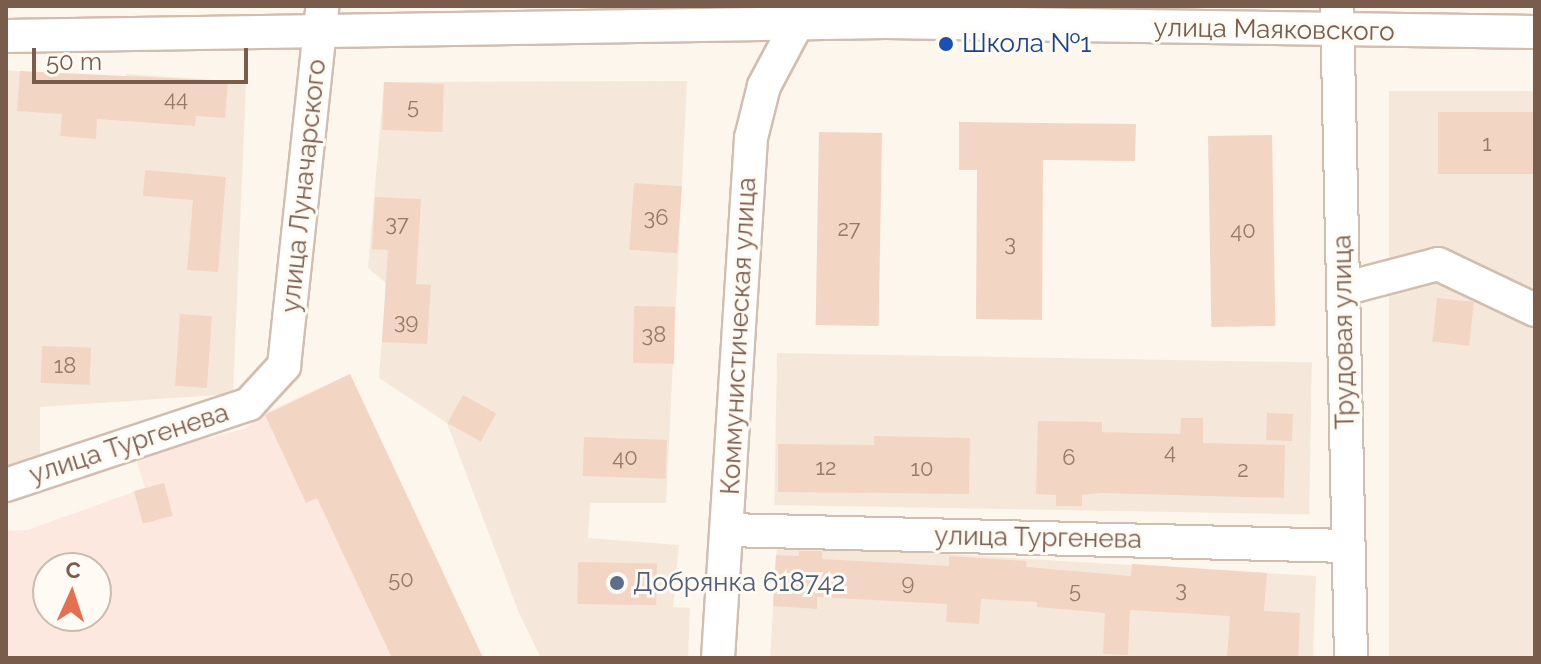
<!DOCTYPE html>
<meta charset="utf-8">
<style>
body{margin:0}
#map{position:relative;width:1541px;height:664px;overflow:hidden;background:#fdf6ec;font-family:Raleway,sans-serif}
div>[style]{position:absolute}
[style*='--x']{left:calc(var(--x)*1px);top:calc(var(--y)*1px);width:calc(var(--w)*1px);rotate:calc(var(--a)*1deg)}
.residential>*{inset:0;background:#f5e8da;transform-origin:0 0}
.commercial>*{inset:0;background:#fde8e0}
.building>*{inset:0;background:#f3d5c3;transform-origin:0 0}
.roads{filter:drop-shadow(2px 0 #d1beb0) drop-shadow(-2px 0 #d1beb0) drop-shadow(0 2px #d1beb0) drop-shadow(0 -2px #d1beb0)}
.minor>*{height:32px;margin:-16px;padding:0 16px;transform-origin:16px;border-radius:16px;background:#fff}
.dots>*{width:22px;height:22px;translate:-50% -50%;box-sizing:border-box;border:4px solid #fffaf3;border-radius:50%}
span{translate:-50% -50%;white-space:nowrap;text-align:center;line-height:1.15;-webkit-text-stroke:6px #fffaf3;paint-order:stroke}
.number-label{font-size:22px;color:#987a6a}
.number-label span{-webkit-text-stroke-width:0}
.street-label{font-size:26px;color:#7a5c4d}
.transit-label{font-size:26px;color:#164399}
.left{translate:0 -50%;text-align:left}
.service-label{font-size:26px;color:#4e5e75}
.frame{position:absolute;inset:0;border:8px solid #7a5c4d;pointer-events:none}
.north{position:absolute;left:32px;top:552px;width:80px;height:80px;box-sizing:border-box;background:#fffaf3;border:2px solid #cabbb1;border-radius:50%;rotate:3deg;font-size:22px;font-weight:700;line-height:32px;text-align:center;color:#7a5c4d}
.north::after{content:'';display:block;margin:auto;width:28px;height:36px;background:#e76f51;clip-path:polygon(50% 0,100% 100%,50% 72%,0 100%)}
.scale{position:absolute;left:32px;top:48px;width:216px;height:36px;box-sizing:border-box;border:4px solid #7a5c4d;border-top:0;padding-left:10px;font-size:24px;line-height:28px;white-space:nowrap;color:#7a5c4d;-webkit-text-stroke:6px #fffaf3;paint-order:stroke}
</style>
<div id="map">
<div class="residential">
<i style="clip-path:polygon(6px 70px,125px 82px,126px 74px,246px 82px,233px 394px,40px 407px,40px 460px,6px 477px)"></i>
<i style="clip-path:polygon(687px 81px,666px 503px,590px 503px,588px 538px,679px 545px,673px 607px,690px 608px,688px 658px,541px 658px,519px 613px,447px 423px,379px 378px,386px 283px,368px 268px,384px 82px)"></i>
<i style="left:1535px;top:91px;width:567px;height:146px;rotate:90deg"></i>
<i style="left:777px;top:353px;width:535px;height:152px;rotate:1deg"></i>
<i style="clip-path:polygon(777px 544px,1316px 576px,1313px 658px,770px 658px)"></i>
</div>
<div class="commercial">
<i style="clip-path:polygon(evenodd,350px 374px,483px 658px,6px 658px,6px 531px,27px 530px,145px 488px,135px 456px,244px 429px,265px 413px,350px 374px,48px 568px,96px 568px,96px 616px,48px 616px,48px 568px)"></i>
</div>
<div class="building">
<i style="clip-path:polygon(20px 71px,228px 81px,225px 118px,196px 116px,195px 126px,97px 119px,96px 139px,60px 136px,62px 114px,17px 111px)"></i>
<i style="left:384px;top:82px;width:60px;height:48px;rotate:2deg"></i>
<i style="left:1535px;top:112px;width:62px;height:97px;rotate:90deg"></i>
<i style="clip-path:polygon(959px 122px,1136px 124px,1135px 161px,1043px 160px,1042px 320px,976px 319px,977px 170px,959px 170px)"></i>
<i style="left:819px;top:132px;width:63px;height:193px;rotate:1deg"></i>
<i style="left:1272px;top:135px;width:191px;height:64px;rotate:89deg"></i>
<i style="clip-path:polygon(145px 170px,226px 177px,218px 272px,187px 270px,193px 200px,143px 196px)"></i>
<i style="left:634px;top:183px;width:48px;height:67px;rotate:4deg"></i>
<i style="clip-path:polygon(375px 197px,421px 199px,416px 284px,431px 285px,427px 344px,382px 342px,388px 250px,372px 249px)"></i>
<i style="left:1437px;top:298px;width:37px;height:44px;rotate:6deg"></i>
<i style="left:634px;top:306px;width:41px;height:57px;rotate:1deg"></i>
<i style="left:180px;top:314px;width:32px;height:72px;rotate:4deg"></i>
<i style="left:42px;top:346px;width:49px;height:37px;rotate:2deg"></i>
<i style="clip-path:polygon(350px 374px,483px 658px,392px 658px,317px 498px,306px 503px,265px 415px)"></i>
<i style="left:463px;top:395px;width:38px;height:32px;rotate:29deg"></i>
<i style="left:1267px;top:413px;width:26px;height:27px;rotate:2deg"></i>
<i style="clip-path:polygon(1181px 418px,1203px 418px,1203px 443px,1285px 445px,1284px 498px,1101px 493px,1082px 495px,1082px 506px,1056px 506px,1056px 495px,1036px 494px,1038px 421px,1102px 422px,1102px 432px,1180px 434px)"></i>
<i style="clip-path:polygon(874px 436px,970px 438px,969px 494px,778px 492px,778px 444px,874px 445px)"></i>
<i style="left:584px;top:437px;width:83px;height:39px;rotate:2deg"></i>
<i style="left:164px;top:483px;width:34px;height:31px;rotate:75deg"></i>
<i style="clip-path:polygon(799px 551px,822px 551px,822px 559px,949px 566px,949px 556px,1026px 561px,1026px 567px,1131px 576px,1132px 564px,1267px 573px,1264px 611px,1300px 613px,1298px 658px,1227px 658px,1230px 616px,1130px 610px,1128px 655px,1103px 654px,1105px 613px,1037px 607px,1037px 602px,981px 599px,979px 624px,946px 622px,947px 604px,817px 597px,817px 609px,773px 606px,776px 555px,799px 556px)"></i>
<i style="left:578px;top:562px;width:79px;height:42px;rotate:1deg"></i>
</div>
<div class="roads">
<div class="minor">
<i style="--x:1337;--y:6;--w:652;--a:88.77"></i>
<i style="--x:6;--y:36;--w:880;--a:-0.91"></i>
<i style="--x:886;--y:22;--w:649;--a:0.88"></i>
<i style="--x:1343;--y:289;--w:98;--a:-14.7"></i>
<i style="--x:1438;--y:264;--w:107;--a:25.4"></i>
<i style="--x:6;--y:485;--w:256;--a:-18.4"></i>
<i style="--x:249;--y:404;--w:52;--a:-47.4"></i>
<i style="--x:284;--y:366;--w:360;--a:-83.9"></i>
<i style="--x:728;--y:530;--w:621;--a:1.48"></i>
<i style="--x:718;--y:658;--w:521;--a:-86.37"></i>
<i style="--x:751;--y:138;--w:54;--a:-76"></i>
<i style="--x:764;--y:86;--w:70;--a:-62"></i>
</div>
</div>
<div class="dots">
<i style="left:946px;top:44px;background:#1a4fb4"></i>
<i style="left:617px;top:583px;background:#5c6f8a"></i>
</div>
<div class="number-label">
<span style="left:176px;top:99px">44</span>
<span style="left:413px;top:107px">5</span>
<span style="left:1487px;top:144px">1</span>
<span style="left:656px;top:218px">36</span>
<span style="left:397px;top:224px">37</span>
<span style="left:849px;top:229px">27</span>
<span style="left:1243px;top:231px">40</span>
<span style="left:1010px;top:244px">3</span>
<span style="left:406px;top:322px">39</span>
<span style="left:654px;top:335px">38</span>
<span style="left:65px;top:366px">18</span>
<span style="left:1170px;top:452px">4</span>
<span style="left:625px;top:458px">40</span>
<span style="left:1069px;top:458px">6</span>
<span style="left:826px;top:468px">12</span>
<span style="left:922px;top:469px">10</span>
<span style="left:1243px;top:470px">2</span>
<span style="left:401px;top:580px">50</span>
<span style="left:908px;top:583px">9</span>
<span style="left:1181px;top:590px">3</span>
<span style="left:1075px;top:591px">5</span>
</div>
<div class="street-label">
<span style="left:1274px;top:30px;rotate:1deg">улица Маяковского</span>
<span style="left:304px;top:186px;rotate:-84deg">улица Луначарского</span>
<span style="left:1344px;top:332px;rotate:-91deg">Трудовая улица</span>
<span style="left:739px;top:336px;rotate:-87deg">Коммунистическая улица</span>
<span style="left:129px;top:444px;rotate:-18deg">улица Тургенева</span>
<span style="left:1038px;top:538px;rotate:1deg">улица Тургенева</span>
</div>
<div class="transit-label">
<span class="left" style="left:962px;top:44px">Школа №1</span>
</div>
<div class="service-label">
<span class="left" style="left:633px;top:583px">Добрянка 618742</span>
</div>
<div class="frame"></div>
<div class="north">С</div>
<div class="scale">50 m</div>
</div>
